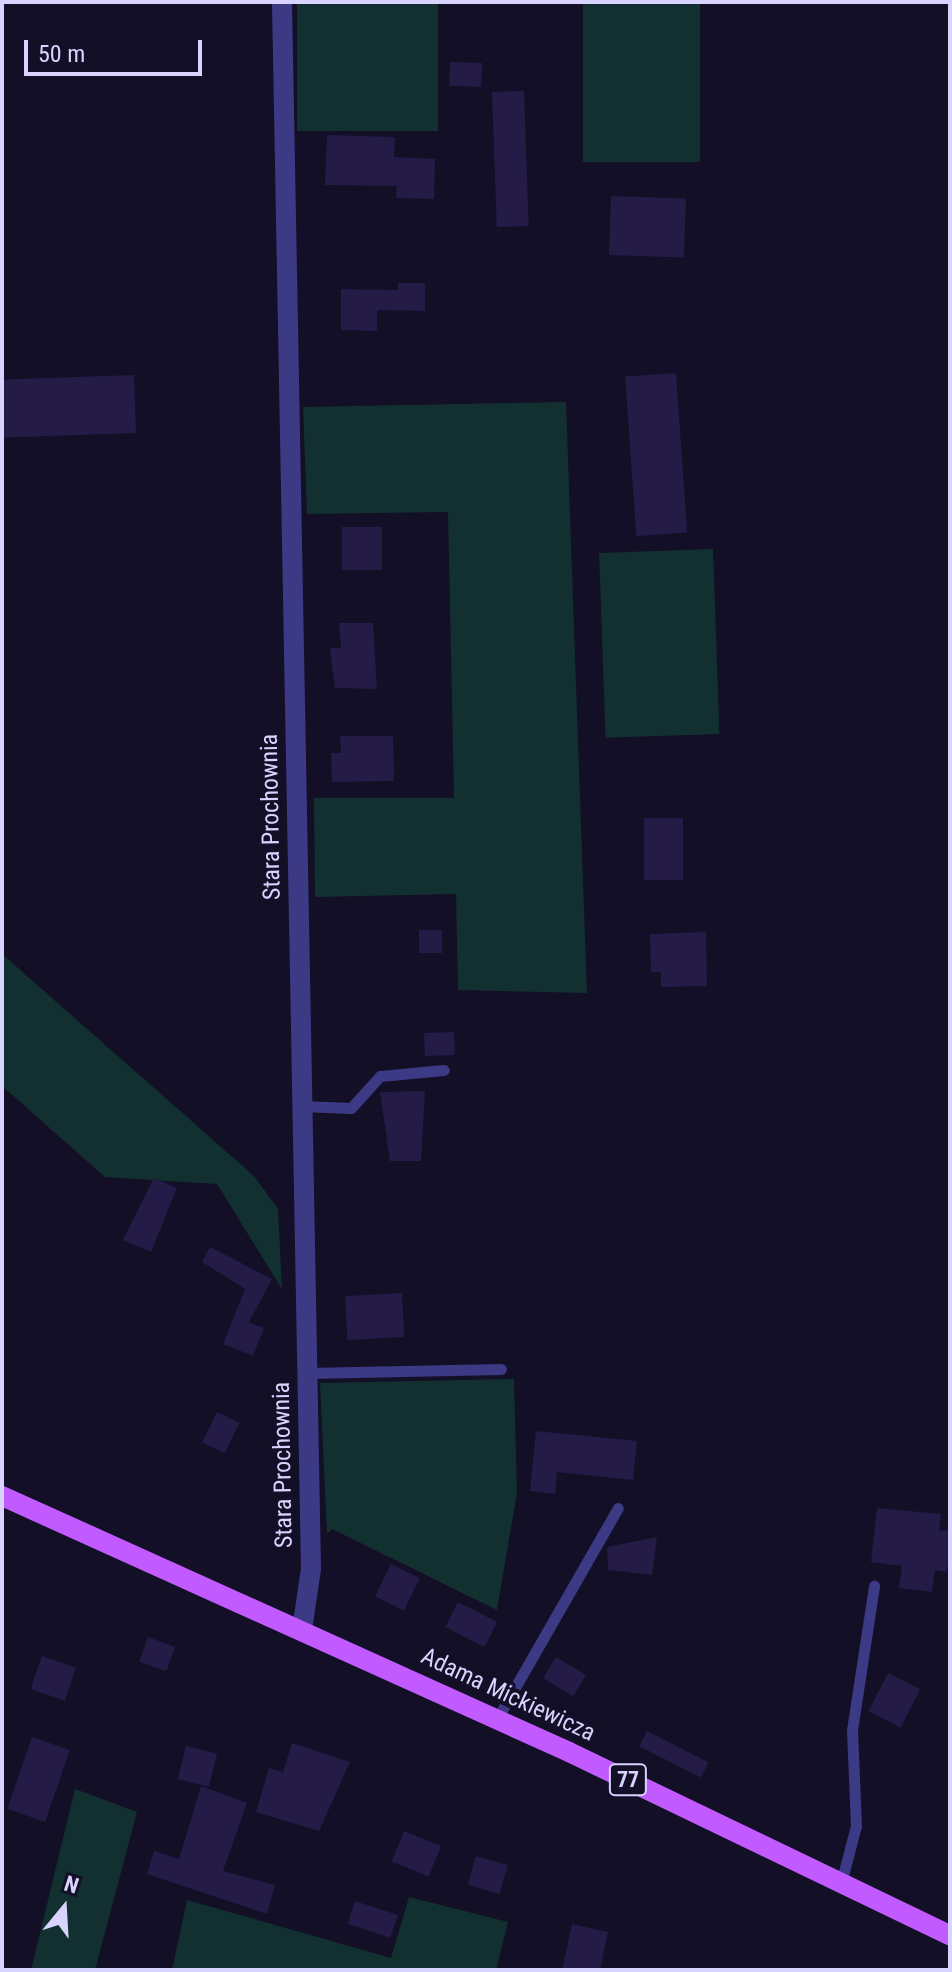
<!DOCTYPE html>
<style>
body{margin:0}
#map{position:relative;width:952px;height:1972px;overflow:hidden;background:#130f26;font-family:"Roboto Condensed",sans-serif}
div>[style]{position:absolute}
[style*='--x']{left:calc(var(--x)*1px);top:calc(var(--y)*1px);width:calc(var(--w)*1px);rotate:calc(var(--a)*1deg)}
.green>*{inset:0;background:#12302f;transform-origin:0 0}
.building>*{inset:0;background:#241b47;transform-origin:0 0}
.service>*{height:11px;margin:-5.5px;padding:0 5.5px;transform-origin:5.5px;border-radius:5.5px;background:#3d3a85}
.minor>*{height:20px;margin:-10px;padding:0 10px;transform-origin:10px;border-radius:10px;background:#3d3a85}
.primary>*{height:20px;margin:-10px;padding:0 10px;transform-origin:10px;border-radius:10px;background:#c25bff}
span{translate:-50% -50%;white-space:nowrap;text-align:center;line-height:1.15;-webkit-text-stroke:8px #130f26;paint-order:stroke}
.shield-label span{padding:2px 6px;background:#130f26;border:2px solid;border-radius:6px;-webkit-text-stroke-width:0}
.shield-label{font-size:22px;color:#d9d4ff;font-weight:700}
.street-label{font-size:24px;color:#d9d4ff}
.frame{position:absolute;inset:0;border:4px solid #d9d4ff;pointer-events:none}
.north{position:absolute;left:24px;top:1868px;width:80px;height:80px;-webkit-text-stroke:6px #130f26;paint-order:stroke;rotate:18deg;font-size:22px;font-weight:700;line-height:32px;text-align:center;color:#d9d4ff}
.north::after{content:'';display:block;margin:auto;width:28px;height:36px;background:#d9d4ff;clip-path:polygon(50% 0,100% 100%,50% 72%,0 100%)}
.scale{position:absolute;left:24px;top:40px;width:178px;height:36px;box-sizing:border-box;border:4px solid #d9d4ff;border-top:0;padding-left:10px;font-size:24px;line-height:28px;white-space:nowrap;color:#d9d4ff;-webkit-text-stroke:6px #130f26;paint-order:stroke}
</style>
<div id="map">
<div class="green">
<i style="left:297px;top:2px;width:141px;height:129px"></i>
<i style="left:583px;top:2px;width:117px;height:160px"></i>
<i style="clip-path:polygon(566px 402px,587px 993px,458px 990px,456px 894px,315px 897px,314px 798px,454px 798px,450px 606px,448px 512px,307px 514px,303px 407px)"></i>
<i style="left:713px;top:549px;width:185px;height:114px;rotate:88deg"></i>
<i style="clip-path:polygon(2px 954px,254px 1176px,278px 1209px,282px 1289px,217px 1184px,105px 1177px,2px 1086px)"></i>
<i style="clip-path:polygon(514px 1379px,517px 1493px,497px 1610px,332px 1529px,327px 1534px,320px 1383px)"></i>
<i style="clip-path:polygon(75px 1789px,137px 1812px,95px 1970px,31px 1970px)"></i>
<i style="clip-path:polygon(409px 1897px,508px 1922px,496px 1970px,172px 1970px,187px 1900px,391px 1958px)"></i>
</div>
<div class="building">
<i style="left:482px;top:63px;width:24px;height:32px;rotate:92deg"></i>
<i style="left:524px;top:91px;width:135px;height:32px;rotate:88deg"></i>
<i style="clip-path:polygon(327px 135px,395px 137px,394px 157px,435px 159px,434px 199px,396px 198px,397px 186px,325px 185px)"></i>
<i style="left:611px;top:196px;width:75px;height:59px;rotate:2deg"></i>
<i style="clip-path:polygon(398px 283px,425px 283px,425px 311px,377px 310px,377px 331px,341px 330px,341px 289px,398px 290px)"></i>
<i style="left:676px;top:373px;width:160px;height:51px;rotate:86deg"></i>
<i style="left:134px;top:375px;width:58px;height:132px;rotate:88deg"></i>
<i style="left:342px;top:527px;width:40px;height:43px"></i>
<i style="clip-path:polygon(339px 623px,373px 623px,377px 689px,335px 688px,330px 648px,341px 648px)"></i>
<i style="clip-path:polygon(340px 736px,393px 736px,394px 781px,332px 782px,331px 753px,341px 753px)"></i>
<i style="left:644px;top:818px;width:39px;height:62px"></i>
<i style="left:419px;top:930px;width:23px;height:23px"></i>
<i style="clip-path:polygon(706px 932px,707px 986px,661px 987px,661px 972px,651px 972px,650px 934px)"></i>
<i style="left:454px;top:1032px;width:23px;height:30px;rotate:88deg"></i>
<i style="clip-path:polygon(425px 1091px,421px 1161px,390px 1161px,380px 1092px)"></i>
<i style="clip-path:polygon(154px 1178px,177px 1188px,151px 1252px,123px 1240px)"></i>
<i style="clip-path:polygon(210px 1247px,272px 1279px,249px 1322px,264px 1328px,253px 1356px,223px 1344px,245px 1289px,202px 1262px)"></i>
<i style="left:402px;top:1293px;width:44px;height:57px;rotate:87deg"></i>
<i style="left:217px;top:1412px;width:25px;height:34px;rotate:26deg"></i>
<i style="clip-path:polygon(536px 1431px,637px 1441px,633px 1480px,557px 1472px,555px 1494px,530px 1491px)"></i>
<i style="clip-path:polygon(877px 1508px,941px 1514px,939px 1530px,950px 1531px,950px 1544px,947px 1572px,935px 1570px,932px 1592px,899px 1588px,902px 1566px,871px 1562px)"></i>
<i style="clip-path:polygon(657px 1537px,652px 1575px,608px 1570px,607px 1547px)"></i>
<i style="left:391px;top:1564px;width:32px;height:36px;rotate:26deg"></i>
<i style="left:458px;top:1602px;width:44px;height:28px;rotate:27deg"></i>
<i style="left:148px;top:1637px;width:29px;height:26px;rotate:20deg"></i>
<i style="left:42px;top:1656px;width:36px;height:35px;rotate:19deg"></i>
<i style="left:556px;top:1657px;width:35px;height:25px;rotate:31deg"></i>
<i style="left:888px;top:1673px;width:36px;height:43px;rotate:27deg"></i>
<i style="left:647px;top:1731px;width:69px;height:17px;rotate:27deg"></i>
<i style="left:32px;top:1737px;width:40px;height:76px;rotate:19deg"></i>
<i style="clip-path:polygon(292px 1743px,350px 1762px,319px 1831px,256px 1812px,269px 1768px,283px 1772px)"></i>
<i style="left:186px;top:1746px;width:32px;height:34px;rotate:14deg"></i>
<i style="clip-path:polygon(201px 1786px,247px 1803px,223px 1871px,275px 1885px,267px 1914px,147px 1874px,154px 1851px,179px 1859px)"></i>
<i style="left:404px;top:1831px;width:40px;height:33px;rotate:22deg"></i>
<i style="left:476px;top:1856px;width:33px;height:30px;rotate:16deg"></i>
<i style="left:355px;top:1901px;width:45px;height:24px;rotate:18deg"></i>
<i style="clip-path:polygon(572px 1924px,608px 1932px,600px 1970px,562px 1970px)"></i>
</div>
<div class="service">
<i style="--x:301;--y:1106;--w:50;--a:2.3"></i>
<i style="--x:351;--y:1108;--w:43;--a:-47.8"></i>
<i style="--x:380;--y:1076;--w:64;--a:-5.4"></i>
<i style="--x:307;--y:1373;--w:194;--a:-1.2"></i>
<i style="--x:497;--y:1719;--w:243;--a:-60.2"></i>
<i style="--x:841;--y:1883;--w:59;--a:-75.3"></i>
<i style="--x:856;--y:1826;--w:96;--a:-92.4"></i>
<i style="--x:852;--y:1730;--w:146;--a:-81.3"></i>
</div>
<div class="minor">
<i style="--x:282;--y:2;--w:1567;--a:88.94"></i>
<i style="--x:311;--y:1569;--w:62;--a:98.4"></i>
</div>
<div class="primary">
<i style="--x:2;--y:1496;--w:622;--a:24.3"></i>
<i style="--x:569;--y:1752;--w:423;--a:25.7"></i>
</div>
<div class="shield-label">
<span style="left:628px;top:1780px">77</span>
</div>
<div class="street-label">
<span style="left:271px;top:817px;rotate:-91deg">Stara Prochownia</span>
<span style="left:283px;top:1465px;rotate:-91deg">Stara Prochownia</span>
<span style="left:508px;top:1695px;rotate:25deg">Adama Mickiewicza</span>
</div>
<div class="frame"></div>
<div class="north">N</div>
<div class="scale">50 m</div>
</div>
